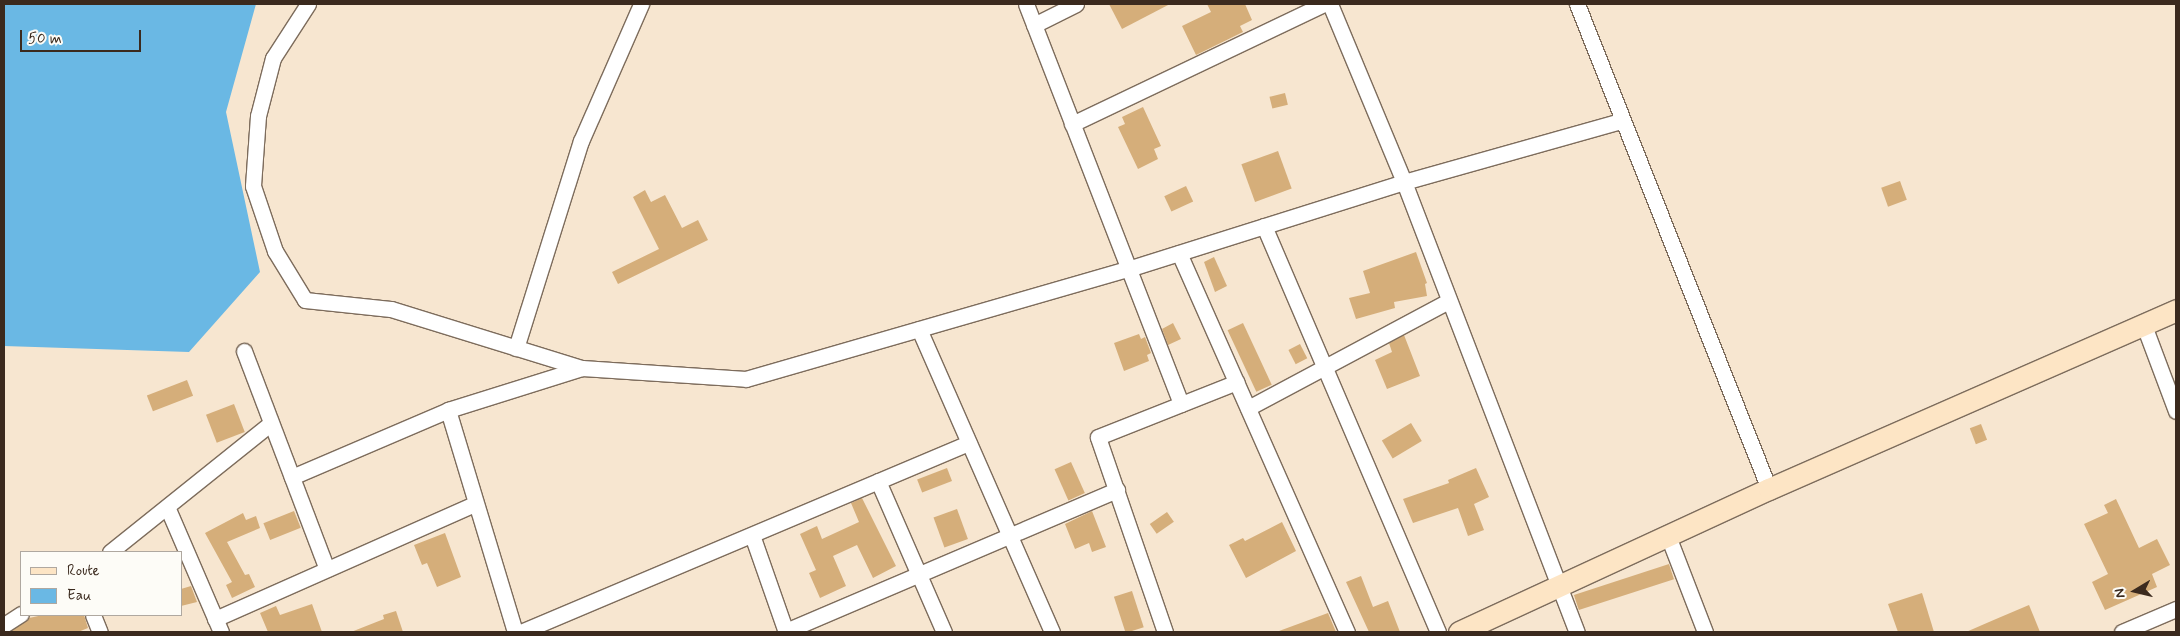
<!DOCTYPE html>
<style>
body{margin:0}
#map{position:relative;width:2180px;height:636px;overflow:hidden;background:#f7e6d0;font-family:Mynerve,sans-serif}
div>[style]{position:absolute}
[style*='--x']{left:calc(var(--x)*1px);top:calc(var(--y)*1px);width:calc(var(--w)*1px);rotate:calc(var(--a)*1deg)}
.water>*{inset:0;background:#6ab8e4}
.building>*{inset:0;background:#d5ae7a;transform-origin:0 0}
.roads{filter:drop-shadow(1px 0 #7d6c5c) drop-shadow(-1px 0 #7d6c5c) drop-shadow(0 1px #7d6c5c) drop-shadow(0 -1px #7d6c5c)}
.street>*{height:15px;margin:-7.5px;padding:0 7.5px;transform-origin:7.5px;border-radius:7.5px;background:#fff}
.secondary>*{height:21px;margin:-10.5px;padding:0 10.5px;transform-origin:10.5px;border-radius:10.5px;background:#fde5c5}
span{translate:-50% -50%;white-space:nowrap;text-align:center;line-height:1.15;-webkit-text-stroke:5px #fdfcf7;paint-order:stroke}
.frame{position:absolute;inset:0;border:5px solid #3b2a1e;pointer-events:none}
.legend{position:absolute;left:20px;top:551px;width:162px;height:65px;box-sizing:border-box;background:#fdfcf7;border:1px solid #afa8a0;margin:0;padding:6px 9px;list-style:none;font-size:15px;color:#3b2a1e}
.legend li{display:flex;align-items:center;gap:10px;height:25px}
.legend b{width:25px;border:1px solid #afa8a0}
.north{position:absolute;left:2110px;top:566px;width:50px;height:50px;-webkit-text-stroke:4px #fdfcf7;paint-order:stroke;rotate:261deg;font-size:14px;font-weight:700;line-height:20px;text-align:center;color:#3b2a1e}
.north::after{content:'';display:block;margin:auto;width:18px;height:22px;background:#3b2a1e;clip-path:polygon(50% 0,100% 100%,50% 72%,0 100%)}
.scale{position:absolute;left:20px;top:30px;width:121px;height:22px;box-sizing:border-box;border:2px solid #3b2a1e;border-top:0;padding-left:6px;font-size:15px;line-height:18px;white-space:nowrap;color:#3b2a1e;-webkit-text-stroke:4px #fdfcf7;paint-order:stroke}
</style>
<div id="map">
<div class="water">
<i style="clip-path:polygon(4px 4px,256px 4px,226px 112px,260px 272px,189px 352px,4px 346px)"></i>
</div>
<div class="building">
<i style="clip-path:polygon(1109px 4px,1170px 4px,1122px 29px)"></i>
<i style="clip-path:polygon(1207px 4px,1245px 4px,1252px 20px,1240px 26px,1243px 32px,1196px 55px,1182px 26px,1211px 12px)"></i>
<i style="left:1285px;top:93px;width:12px;height:16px;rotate:76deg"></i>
<i style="clip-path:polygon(1143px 107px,1161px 146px,1154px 149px,1158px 159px,1138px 169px,1118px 127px,1125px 124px,1122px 117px)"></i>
<i style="left:1278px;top:151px;width:40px;height:39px;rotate:70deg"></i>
<i style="left:1900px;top:181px;width:20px;height:20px;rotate:70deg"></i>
<i style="left:1186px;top:186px;width:17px;height:24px;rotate:65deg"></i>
<i style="clip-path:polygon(645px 190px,651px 202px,665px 195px,682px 228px,698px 220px,708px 240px,618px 284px,612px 272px,659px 249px,633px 197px)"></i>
<i style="clip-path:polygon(1416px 252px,1427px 283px,1425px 284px,1427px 296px,1394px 302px,1395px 308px,1356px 319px,1349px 298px,1370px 293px,1363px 271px)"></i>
<i style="clip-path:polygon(1214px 257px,1227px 286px,1215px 292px,1204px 262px)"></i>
<i style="clip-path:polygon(1173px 323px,1181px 339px,1168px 345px,1162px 329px)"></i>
<i style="left:1243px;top:323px;width:68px;height:17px;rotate:65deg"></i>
<i style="clip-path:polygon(1139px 334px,1141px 339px,1145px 337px,1151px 353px,1147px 355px,1149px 361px,1124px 371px,1114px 343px)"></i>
<i style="clip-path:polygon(1404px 335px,1420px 376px,1387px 389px,1375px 360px,1392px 352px,1389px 343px)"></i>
<i style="left:1300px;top:344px;width:16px;height:13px;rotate:63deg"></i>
<i style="left:187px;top:380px;width:17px;height:43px;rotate:69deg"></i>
<i style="left:234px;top:404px;width:30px;height:30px;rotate:69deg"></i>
<i style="left:1411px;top:423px;width:21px;height:34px;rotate:59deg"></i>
<i style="left:1981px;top:424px;width:17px;height:12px;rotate:69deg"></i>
<i style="left:1071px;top:462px;width:34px;height:18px;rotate:66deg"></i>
<i style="left:947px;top:468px;width:14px;height:32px;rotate:69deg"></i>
<i style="clip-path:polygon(1476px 468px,1489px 497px,1474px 504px,1484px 530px,1468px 536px,1458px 508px,1413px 523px,1403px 499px,1449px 483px,1448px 480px)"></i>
<i style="clip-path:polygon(862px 498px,896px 566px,873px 578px,857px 545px,833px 556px,846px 586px,820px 598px,809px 573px,816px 570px,800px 534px,817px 526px,822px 539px,859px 522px,851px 503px)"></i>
<i style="clip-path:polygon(2116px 499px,2139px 548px,2157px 539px,2170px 565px,2152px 574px,2157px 587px,2105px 610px,2092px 582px,2108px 574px,2084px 524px,2108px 513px,2104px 505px)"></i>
<i style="left:957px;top:509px;width:32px;height:25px;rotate:70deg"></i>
<i style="left:294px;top:511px;width:18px;height:33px;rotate:68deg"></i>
<i style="clip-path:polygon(1092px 511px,1106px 547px,1092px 552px,1089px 543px,1075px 549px,1065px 524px)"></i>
<i style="left:1167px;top:512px;width:12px;height:21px;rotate:55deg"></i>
<i style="clip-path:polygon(243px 513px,246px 520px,256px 516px,260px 528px,227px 542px,245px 575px,249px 574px,255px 587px,232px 598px,226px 585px,232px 582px,205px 533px)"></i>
<i style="clip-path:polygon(1282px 522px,1296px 551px,1246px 578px,1229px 545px,1243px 538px,1245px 541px)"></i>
<i style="clip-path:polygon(445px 533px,461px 577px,437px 587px,427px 563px,422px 565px,414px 545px)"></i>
<i style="left:1669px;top:564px;width:16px;height:100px;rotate:72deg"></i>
<i style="clip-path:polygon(1361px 576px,1373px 607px,1388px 601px,1400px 632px,1369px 632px,1346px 582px)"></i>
<i style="clip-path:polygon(191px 586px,197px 602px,181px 606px,181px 589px)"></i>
<i style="left:1132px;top:591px;width:38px;height:19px;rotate:72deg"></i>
<i style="clip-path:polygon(1922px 593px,1934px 632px,1898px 632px,1888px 604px)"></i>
<i style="clip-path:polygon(312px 604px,322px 632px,268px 632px,260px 613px,276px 606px,280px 615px)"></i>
<i style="clip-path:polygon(2029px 605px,2040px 632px,1966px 632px,1996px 619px)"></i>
<i style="clip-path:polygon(396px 611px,403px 632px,351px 632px,384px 619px,383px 615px)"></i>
<i style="clip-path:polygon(1328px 613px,1336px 632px,1279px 632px,1279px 631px)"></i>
<i style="clip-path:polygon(43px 615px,84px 615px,88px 628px,78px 632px,10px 632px,29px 618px)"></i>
</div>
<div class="roads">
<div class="street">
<i style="--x:308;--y:4;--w:64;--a:122.9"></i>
<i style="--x:273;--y:58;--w:60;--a:104.5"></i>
<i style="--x:258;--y:116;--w:70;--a:94.1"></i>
<i style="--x:253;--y:186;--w:69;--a:71.3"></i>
<i style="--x:275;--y:251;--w:57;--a:58.5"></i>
<i style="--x:305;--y:300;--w:86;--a:6"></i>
<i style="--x:391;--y:309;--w:200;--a:17.2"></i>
<i style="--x:1026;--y:4;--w:429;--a:68.8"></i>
<i style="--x:1330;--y:4;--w:193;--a:67.4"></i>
<i style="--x:1404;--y:182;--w:482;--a:69"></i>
<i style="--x:1577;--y:4;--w:522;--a:68.4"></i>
<i style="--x:1034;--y:25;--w:47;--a:-26.6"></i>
<i style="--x:1072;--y:124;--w:279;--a:-25.5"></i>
<i style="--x:1264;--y:226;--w:442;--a:66.8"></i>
<i style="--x:1179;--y:253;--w:415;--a:66.1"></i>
<i style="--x:2143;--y:323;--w:94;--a:69.4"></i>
<i style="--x:919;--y:329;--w:331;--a:66.3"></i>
<i style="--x:516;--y:348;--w:217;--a:-72.6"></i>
<i style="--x:581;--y:141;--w:150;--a:-66.3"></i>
<i style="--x:244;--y:351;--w:233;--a:69.2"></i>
<i style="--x:1248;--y:408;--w:227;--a:-28.1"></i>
<i style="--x:448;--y:410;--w:232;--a:73.2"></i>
<i style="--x:292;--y:477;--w:170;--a:-23.2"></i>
<i style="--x:448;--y:410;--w:140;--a:-17.4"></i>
<i style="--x:582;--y:368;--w:164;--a:3.8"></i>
<i style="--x:746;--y:379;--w:398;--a:-16.1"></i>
<i style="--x:1128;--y:269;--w:289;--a:-17.5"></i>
<i style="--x:1404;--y:182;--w:225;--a:-15.7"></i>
<i style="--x:878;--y:481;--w:165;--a:66.4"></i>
<i style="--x:168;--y:509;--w:134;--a:66.7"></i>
<i style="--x:752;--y:535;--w:103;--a:70.7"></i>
<i style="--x:1668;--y:536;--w:103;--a:68.9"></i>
<i style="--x:110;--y:552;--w:205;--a:-38.7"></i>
<i style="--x:93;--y:615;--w:18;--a:68"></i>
<i style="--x:215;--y:619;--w:284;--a:-23.9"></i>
<i style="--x:4;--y:625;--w:20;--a:-33"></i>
<i style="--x:786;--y:631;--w:360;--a:-23.1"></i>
<i style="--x:521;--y:632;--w:486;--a:-22.9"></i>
<i style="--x:1165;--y:632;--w:206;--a:-109"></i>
<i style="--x:1098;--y:437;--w:149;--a:-21.6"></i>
<i style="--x:2122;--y:632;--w:59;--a:-23.1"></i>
</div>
<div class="secondary">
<i style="--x:1459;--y:632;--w:341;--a:-24.8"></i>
<i style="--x:1769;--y:489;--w:445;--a:-23.7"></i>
</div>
</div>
<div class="frame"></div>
<ul class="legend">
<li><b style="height:6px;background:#fde5c5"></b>Route</li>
<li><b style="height:14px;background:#6ab8e4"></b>Eau</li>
</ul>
<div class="north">N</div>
<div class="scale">50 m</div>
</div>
